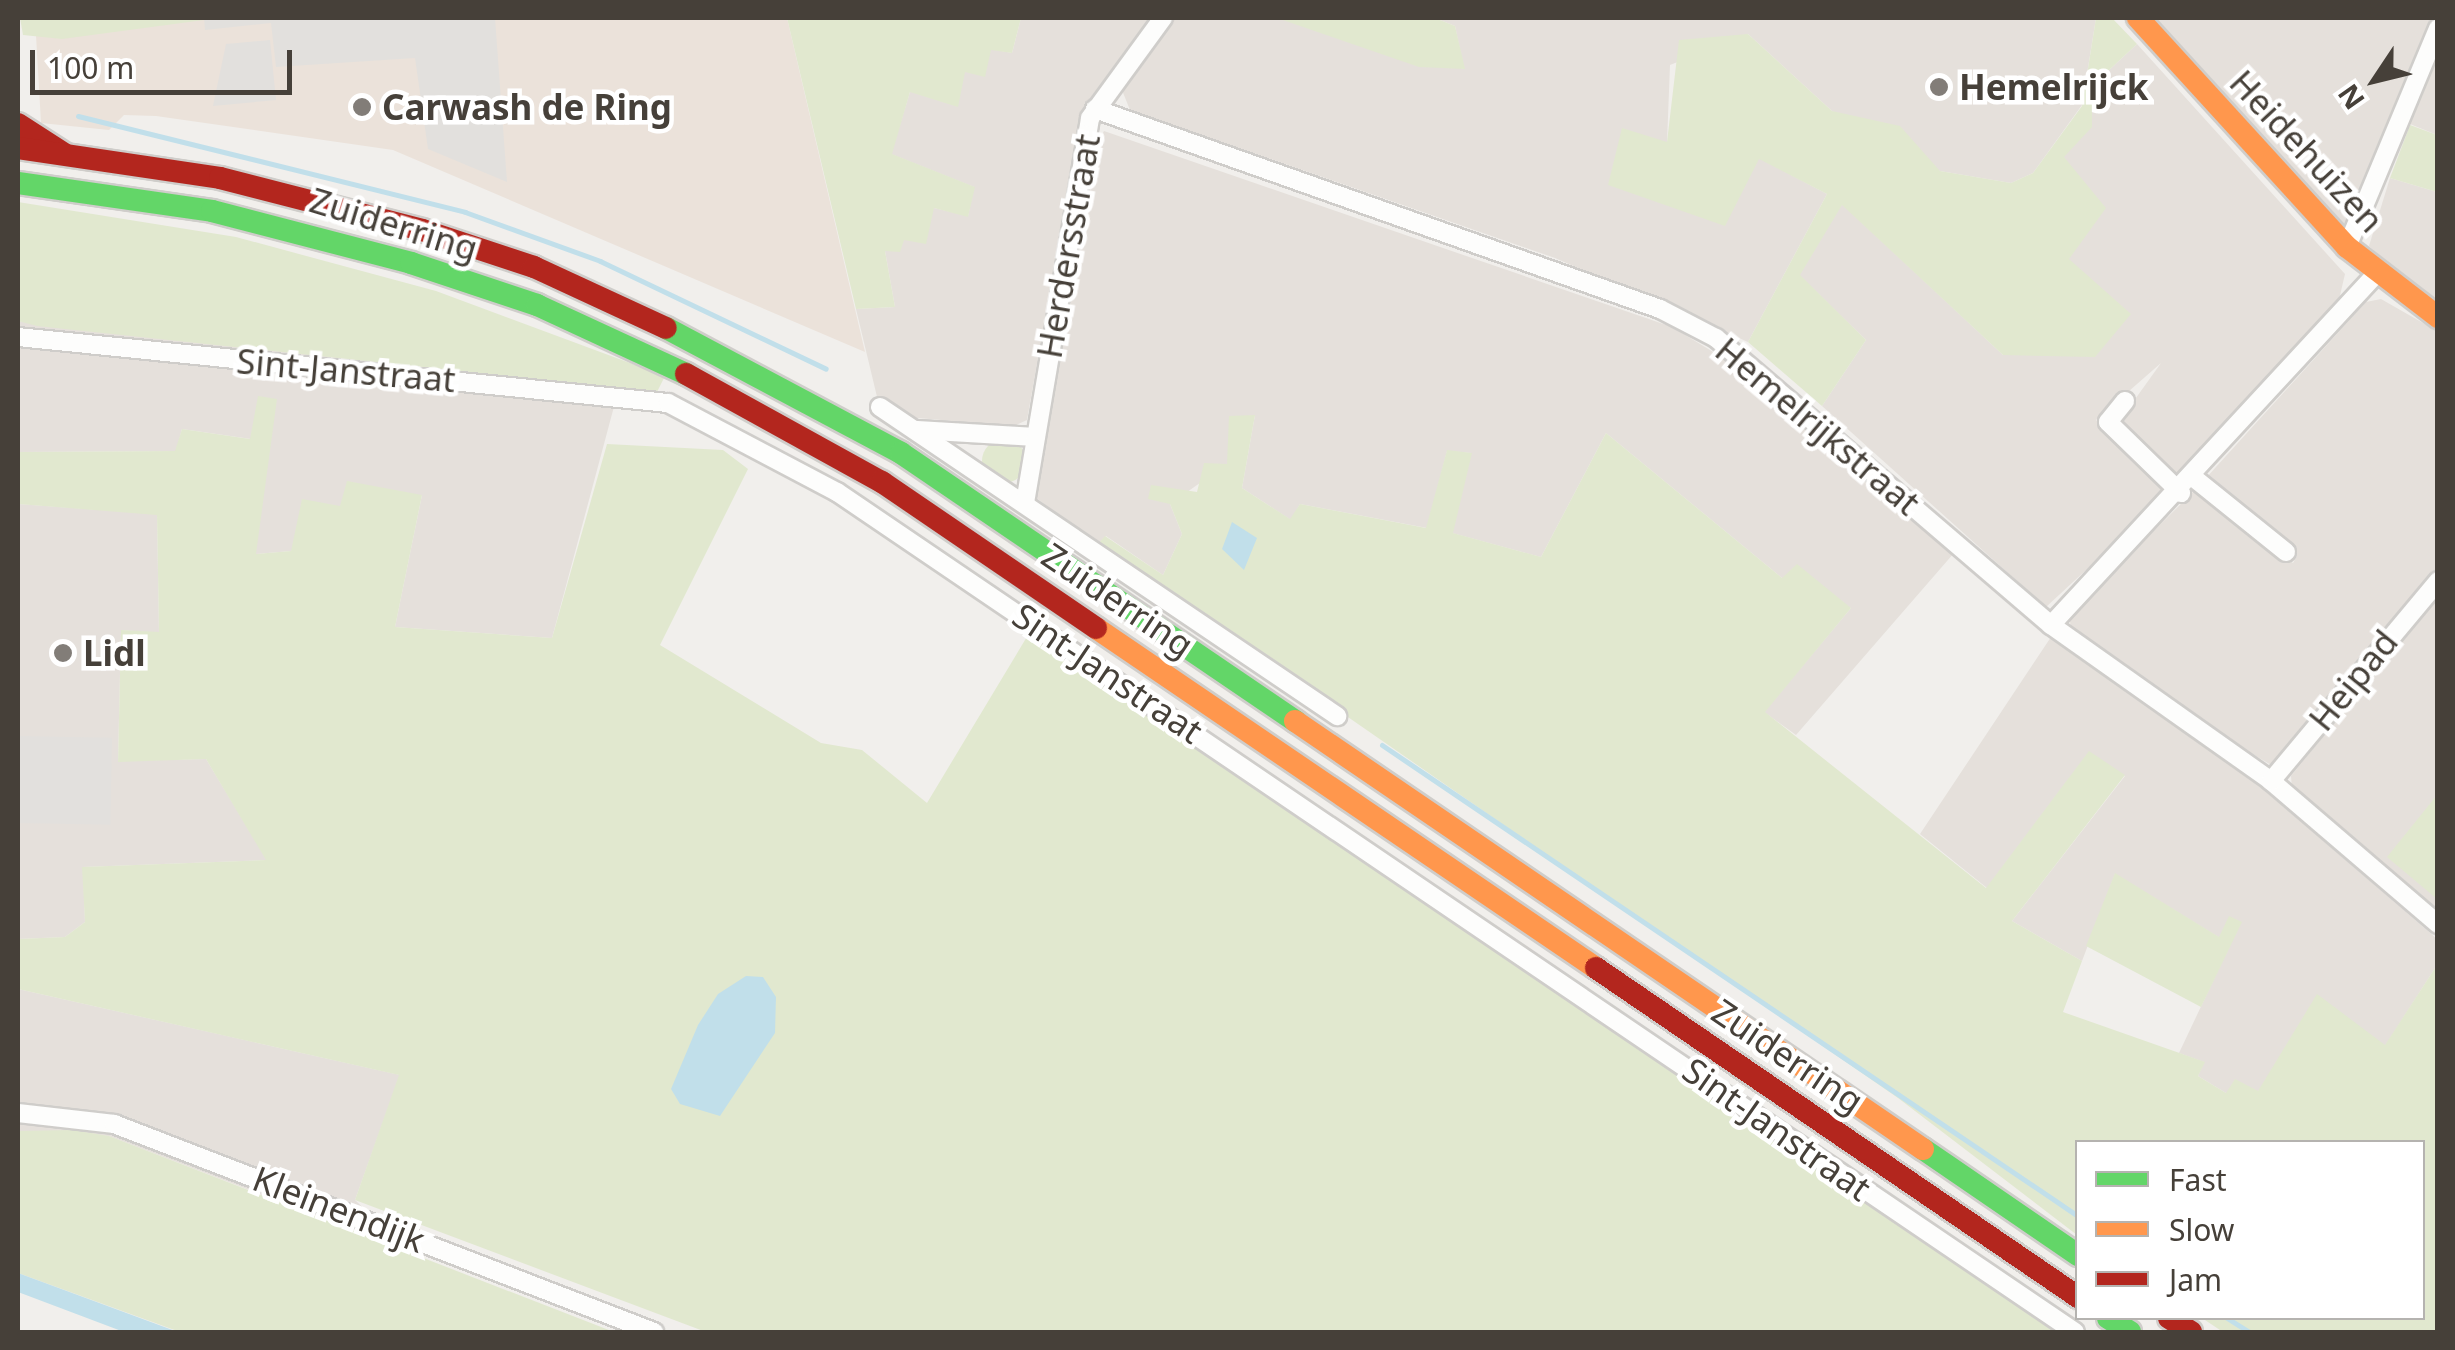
<!DOCTYPE html>
<style>
body{margin:0}
#map{position:relative;width:2455px;height:1350px;overflow:hidden;background:#f1efec;font-family:"Noto Sans",sans-serif}
div>[style]{position:absolute}
[style*='--x']{left:calc(var(--x)*1px);top:calc(var(--y)*1px);width:calc(var(--w)*1px);rotate:calc(var(--a)*1deg)}
.residential>*{inset:0;background:#e5e0db}
.commercial>*{inset:0;background:#ebe2da}
.green>*{inset:0;background:#e1e8cf}
.round{border-radius:50%}
.parking>*{inset:0;background:#e2e0dd;transform-origin:0 0}
.water>*{inset:0;background:#c1dfea}
.stream>*{height:5px;margin:-2.5px;padding:0 2.5px;transform-origin:2.5px;border-radius:2.5px;background:#c1dfea}
.roads{filter:drop-shadow(2px 0 #cfcdca) drop-shadow(-2px 0 #cfcdca) drop-shadow(0 2px #cfcdca) drop-shadow(0 -2px #cfcdca)}
.street>*{height:18px;margin:-9px;padding:0 9px;transform-origin:9px;border-radius:9px;background:#fdfdfc}
.fast>*{height:22px;margin:-11px;padding:0 11px;transform-origin:11px;border-radius:11px;background:#63d668}
.slow>*{height:22px;margin:-11px;padding:0 11px;transform-origin:11px;border-radius:11px;background:#ff974d}
.jam>*{height:22px;margin:-11px;padding:0 11px;transform-origin:11px;border-radius:11px;background:#b3261e}
.dots>*{width:28px;height:28px;translate:-50% -50%;box-sizing:border-box;border:5px solid #fff;border-radius:50%}
span{translate:-50% -50%;white-space:nowrap;text-align:center;line-height:1.15;-webkit-text-stroke:9px #fff;paint-order:stroke}
.poi-label{font-size:35px;color:#464039;font-weight:700}
.left{translate:0 -50%;text-align:left}
.street-label{font-size:35px;color:#464039}
.frame{position:absolute;inset:0;border:20px solid #464039;pointer-events:none}
.legend{position:absolute;left:2075px;top:1140px;width:350px;height:180px;box-sizing:border-box;background:#fff;border:2px solid #b5b3b0;margin:0;padding:12px 18px;list-style:none;font-size:30px;color:#464039}
.legend li{display:flex;align-items:center;gap:20px;height:50px}
.legend b{width:50px;border:2px solid #b5b3b0}
.north{position:absolute;left:2325px;top:30px;width:100px;height:100px;-webkit-text-stroke:8px #fff;paint-order:stroke;rotate:235deg;font-size:28px;font-weight:700;line-height:40px;text-align:center;color:#464039}
.north::after{content:'';display:block;margin:auto;width:35px;height:45px;background:#464039;clip-path:polygon(50% 0,100% 100%,50% 72%,0 100%)}
.scale{position:absolute;left:30px;top:50px;width:262px;height:45px;box-sizing:border-box;border:5px solid #464039;border-top:0;padding-left:12px;font-size:30px;line-height:35px;white-space:nowrap;color:#464039;-webkit-text-stroke:8px #fff;paint-order:stroke}
</style>
<div id="map">
<div class="residential">
<i style="clip-path:polygon(1021px 18px,1150px 18px,1082px 111px,1027px 420px,1014px 426px,905px 417px,878px 401px,856px 309px,895px 307px,885px 251px,934px 208px,968px 216px,974px 187px,891px 154px,910px 92px,965px 71px,991px 49px,1012px 53px)"></i>
<i style="clip-path:polygon(1175px 18px,1277px 18px,1464px 69px,1455px 26px,1435px 18px,2096px 18px,2082px 105px,2033px 173px,2011px 183px,1940px 171px,1832px 111px,1748px 34px,1670px 65px,1667px 143px,1609px 185px,1759px 158px,1827px 194px,1748px 342px,1555px 258px,1130px 110px,1122px 90px)"></i>
<i style="clip-path:polygon(2148px 18px,2431px 18px,2353px 221px,2339px 224px)"></i>
<i style="clip-path:polygon(2137px 44px,2345px 274px,2338px 304px,2180px 482px,2118px 423px,2161px 363px,2096px 420px,2167px 495px,2046px 607px,1822px 406px,1866px 340px,1799px 275px,1842px 204px,2003px 355px,2069px 259px,2063px 157px,2092px 86px)"></i>
<i style="clip-path:polygon(2437px 54px,2437px 135px,2410px 124px)"></i>
<i style="clip-path:polygon(1104px 131px,1672px 327px,1738px 367px,1954px 553px,1796px 735px,1764px 712px,1851px 608px,1782px 578px,1606px 433px,1541px 557px,1452px 533px,1471px 453px,1447px 451px,1427px 528px,1300px 504px,1291px 520px,1242px 488px,1255px 415px,1227px 464px,1170px 504px,1182px 534px,1163px 575px,1106px 536px,1098px 544px,1035px 497px,1092px 152px)"></i>
<i style="clip-path:polygon(2390px 178px,2437px 192px,2437px 306px,2369px 246px)"></i>
<i style="clip-path:polygon(2381px 299px,2437px 331px,2437px 569px,2271px 765px,2167px 702px,2071px 628px,2069px 615px,2196px 489px,2293px 563px,2297px 556px,2206px 478px,2366px 302px)"></i>
<i style="clip-path:polygon(18px 321px,619px 388px,552px 638px,395px 627px,422px 495px,340px 506px,291px 551px,256px 554px,251px 439px,182px 429px,176px 451px,18px 452px)"></i>
<i style="clip-path:polygon(18px 504px,157px 514px,159px 633px,121px 630px,118px 761px,206px 759px,267px 860px,83px 867px,85px 922px,65px 937px,18px 939px)"></i>
<i style="clip-path:polygon(2437px 596px,2437px 911px,2292px 788px,2291px 776px)"></i>
<i style="clip-path:polygon(2051px 637px,2260px 786px,2437px 939px,2437px 965px,2385px 1046px,2258px 1091px,2226px 1093px,2198px 1076px,2204px 1062px,2179px 1053px,2241px 922px,2220px 938px,2115px 874px,2082px 961px,2012px 921px,2125px 776px,2089px 752px,1987px 888px,1920px 834px)"></i>
<i style="clip-path:polygon(18px 989px,400px 1075px,355px 1200px,408px 1251px,109px 1136px,18px 1131px)"></i>
</div>
<div class="commercial">
<i style="clip-path:polygon(35px 18px,787px 18px,865px 352px,393px 150px,156px 116px,124px 115px,109px 130px,41px 123px)"></i>
</div>
<div class="green">
<i style="clip-path:polygon(20px 18px,204px 18px,204px 20px,62px 39px,23px 35px)"></i>
<i style="clip-path:polygon(787px 18px,1021px 18px,1012px 53px,991px 50px,985px 77px,965px 72px,958px 107px,910px 92px,892px 154px,975px 187px,968px 217px,934px 208px,926px 244px,904px 240px,900px 252px,885px 251px,895px 307px,856px 309px)"></i>
<i style="clip-path:polygon(1277px 18px,1435px 18px,1455px 26px,1465px 69px,1419px 67px)"></i>
<i style="clip-path:polygon(2096px 18px,2112px 18px,2137px 44px,2092px 86px,2092px 127px,2064px 157px,2106px 208px,2069px 259px,2131px 314px,2095px 357px,2003px 355px,1842px 205px,1800px 275px,1866px 340px,1822px 406px,1748px 342px,1827px 194px,1759px 159px,1725px 226px,1608px 185px,1622px 128px,1667px 142px,1679px 40px,1748px 34px,1832px 111px,1900px 126px,1940px 171px,2011px 183px,2033px 173px,2082px 106px)"></i>
<i style="clip-path:polygon(2410px 125px,2437px 135px,2437px 192px,2390px 178px)"></i>
<i style="clip-path:polygon(18px 202px,236px 237px,436px 291px,665px 376px,657px 392px,37px 326px,18px 321px)"></i>
<i style="clip-path:polygon(258px 396px,277px 399px,256px 554px,291px 551px,302px 499px,340px 506px,347px 481px,422px 495px,395px 627px,552px 638px,607px 444px,723px 450px,748px 469px,660px 645px,821px 743px,862px 750px,927px 803px,1031px 630px,2057px 1332px,706px 1332px,355px 1200px,399px 1075px,18px 989px,18px 939px,65px 937px,85px 922px,82px 867px,266px 860px,206px 759px,118px 762px,121px 630px,159px 632px,157px 515px,18px 504px,18px 452px,175px 451px,182px 429px,250px 439px)"></i>
<i style="clip-path:polygon(1255px 415px,1242px 488px,1290px 519px,1300px 504px,1426px 528px,1447px 450px,1472px 453px,1453px 533px,1541px 557px,1606px 433px,1782px 578px,1797px 564px,1851px 608px,1765px 712px,1986px 888px,2089px 751px,2125px 775px,2012px 921px,2082px 961px,2063px 1012px,2205px 1062px,2198px 1076px,2226px 1093px,2235px 1079px,2258px 1091px,2317px 994px,2385px 1045px,2437px 965px,2437px 1332px,2223px 1332px,2202px 1318px,2422px 1318px,2422px 1142px,2078px 1142px,2077px 1235px,1898px 1098px,1098px 544px,1105px 536px,1163px 575px,1182px 534px,1170px 504px,1148px 499px,1151px 485px,1197px 492px,1204px 463px,1227px 464px,1229px 416px)"></i>
<i class="round" style="left:982px;top:439px;width:44px;height:44px"></i>
<i style="clip-path:polygon(2437px 795px,2437px 899px,2387px 857px)"></i>
<i style="clip-path:polygon(2115px 873px,2219px 937px,2229px 916px,2242px 922px,2201px 1007px,2086px 946px)"></i>
<i style="clip-path:polygon(72px 1130px,109px 1136px,614px 1332px,180px 1332px,18px 1273px,18px 1131px)"></i>
</div>
<div class="parking">
<i style="clip-path:polygon(204px 18px,495px 18px,507px 182px,428px 149px,415px 58px,276px 67px,271px 23px,205px 30px)"></i>
<i style="clip-path:polygon(270px 40px,276px 100px,213px 106px,226px 44px)"></i>
<i style="left:18px;top:736px;width:94px;height:87px;rotate:1deg"></i>
</div>
<div class="water">
<i style="clip-path:polygon(1232px 522px,1257px 538px,1244px 570px,1222px 549px)"></i>
<i style="clip-path:polygon(746px 976px,763px 977px,776px 997px,775px 1033px,720px 1116px,680px 1104px,671px 1089px,698px 1025px,718px 994px)"></i>
<i style="clip-path:polygon(18px 1273px,178px 1332px,180px 1332px,124px 1332px,18px 1292px)"></i>
</div>
<div class="stream">
<i style="--x:78;--y:116;--w:399;--a:13.9"></i>
<i style="--x:465;--y:212;--w:144;--a:19.9"></i>
<i style="--x:600;--y:261;--w:250;--a:25.5"></i>
<i style="--x:1382;--y:745;--w:840;--a:34.09"></i>
<i style="--x:2227;--y:1318;--w:26;--a:32"></i>
</div>
<div class="roads">
<div class="street">
<i style="--x:1095;--y:109;--w:599;--a:19.49"></i>
<i style="--x:1660;--y:309;--w:63;--a:27.4"></i>
<i style="--x:1716;--y:338;--w:441;--a:40.6"></i>
<i style="--x:2051;--y:625;--w:270;--a:35.3"></i>
<i style="--x:2271;--y:781;--w:220;--a:40.6"></i>
<i style="--x:2347;--y:247;--w:237;--a:-67.4"></i>
<i style="--x:18;--y:337;--w:653;--a:5.8"></i>
<i style="--x:668;--y:403;--w:191;--a:27.8"></i>
<i style="--x:837;--y:492;--w:1496;--a:34.16"></i>
<i style="--x:2125;--y:401;--w:27;--a:129"></i>
<i style="--x:2108;--y:422;--w:102;--a:44.2"></i>
<i style="--x:880;--y:407;--w:552;--a:34.06"></i>
<i style="--x:917;--y:430;--w:119;--a:3.4"></i>
<i style="--x:2194;--y:478;--w:118;--a:38.8"></i>
<i style="--x:1025;--y:503;--w:390;--a:-80.4"></i>
<i style="--x:1090;--y:118;--w:124;--a:-53.9"></i>
<i style="--x:2051;--y:625;--w:477;--a:-47.2"></i>
<i style="--x:2271;--y:781;--w:261;--a:-50.1"></i>
<i style="--x:18;--y:1113;--w:97;--a:6.5"></i>
<i style="--x:114;--y:1124;--w:579;--a:21.07"></i>
</div>
<div class="fast">
<i style="--x:18;--y:183;--w:196;--a:8.2"></i>
<i style="--x:212;--y:211;--w:206;--a:14.6"></i>
<i style="--x:411;--y:263;--w:133;--a:18.4"></i>
<i style="--x:537;--y:305;--w:164;--a:24.8"></i>
<i style="--x:666;--y:328;--w:266;--a:28"></i>
<i style="--x:901;--y:453;--w:477;--a:34.2"></i>
<i style="--x:1923;--y:1149;--w:188;--a:34.4"></i>
<i style="--x:2108;--y:1318;--w:26;--a:32"></i>
</div>
<div class="slow">
<i style="--x:2138;--y:18;--w:310;--a:47.6"></i>
<i style="--x:2347;--y:247;--w:115;--a:37.6"></i>
<i style="--x:1096;--y:628;--w:605;--a:34.22"></i>
<i style="--x:1295;--y:721;--w:760;--a:34.28"></i>
</div>
<div class="jam">
<i style="--x:18;--y:124;--w:54;--a:32.8"></i>
<i style="--x:18;--y:148;--w:204;--a:8.4"></i>
<i style="--x:220;--y:178;--w:209;--a:14.4"></i>
<i style="--x:422;--y:230;--w:118;--a:18.3"></i>
<i style="--x:534;--y:267;--w:145;--a:24.8"></i>
<i style="--x:686;--y:374;--w:224;--a:28.9"></i>
<i style="--x:882;--y:482;--w:259;--a:34.3"></i>
<i style="--x:1596;--y:968;--w:584;--a:34.32"></i>
<i style="--x:2169;--y:1318;--w:26;--a:32"></i>
</div>
</div>
<div class="dots">
<i style="left:1939px;top:87px;background:#827d78"></i>
<i style="left:362px;top:107px;background:#827d78"></i>
<i style="left:63px;top:653px;background:#827d78"></i>
</div>
<div class="poi-label">
<span class="left" style="left:1959px;top:87px">Hemelrijck</span>
<span class="left" style="left:382px;top:107px">Carwash de Ring</span>
<span class="left" style="left:83px;top:653px">Lidl</span>
</div>
<div class="street-label">
<span style="left:2307px;top:151px;rotate:47deg">Heidehuizen</span>
<span style="left:394px;top:224px;rotate:17deg">Zuiderring</span>
<span style="left:1068px;top:246px;rotate:-80deg">Herdersstraat</span>
<span style="left:346px;top:370px;rotate:5deg">Sint-Janstraat</span>
<span style="left:1818px;top:426px;rotate:40deg">Hemelrijkstraat</span>
<span style="left:1118px;top:600px;rotate:34deg">Zuiderring</span>
<span style="left:1108px;top:673px;rotate:34deg">Sint-Janstraat</span>
<span style="left:2353px;top:680px;rotate:-51deg">Heipad</span>
<span style="left:1788px;top:1056px;rotate:34deg">Zuiderring</span>
<span style="left:1777px;top:1129px;rotate:35deg">Sint-Janstraat</span>
<span style="left:339px;top:1209px;rotate:21deg">Kleinendijk</span>
</div>
<div class="frame"></div>
<ul class="legend">
<li><b style="height:12px;background:#63d668"></b>Fast</li>
<li><b style="height:12px;background:#ff974d"></b>Slow</li>
<li><b style="height:12px;background:#b3261e"></b>Jam</li>
</ul>
<div class="north">N</div>
<div class="scale">100 m</div>
</div>
